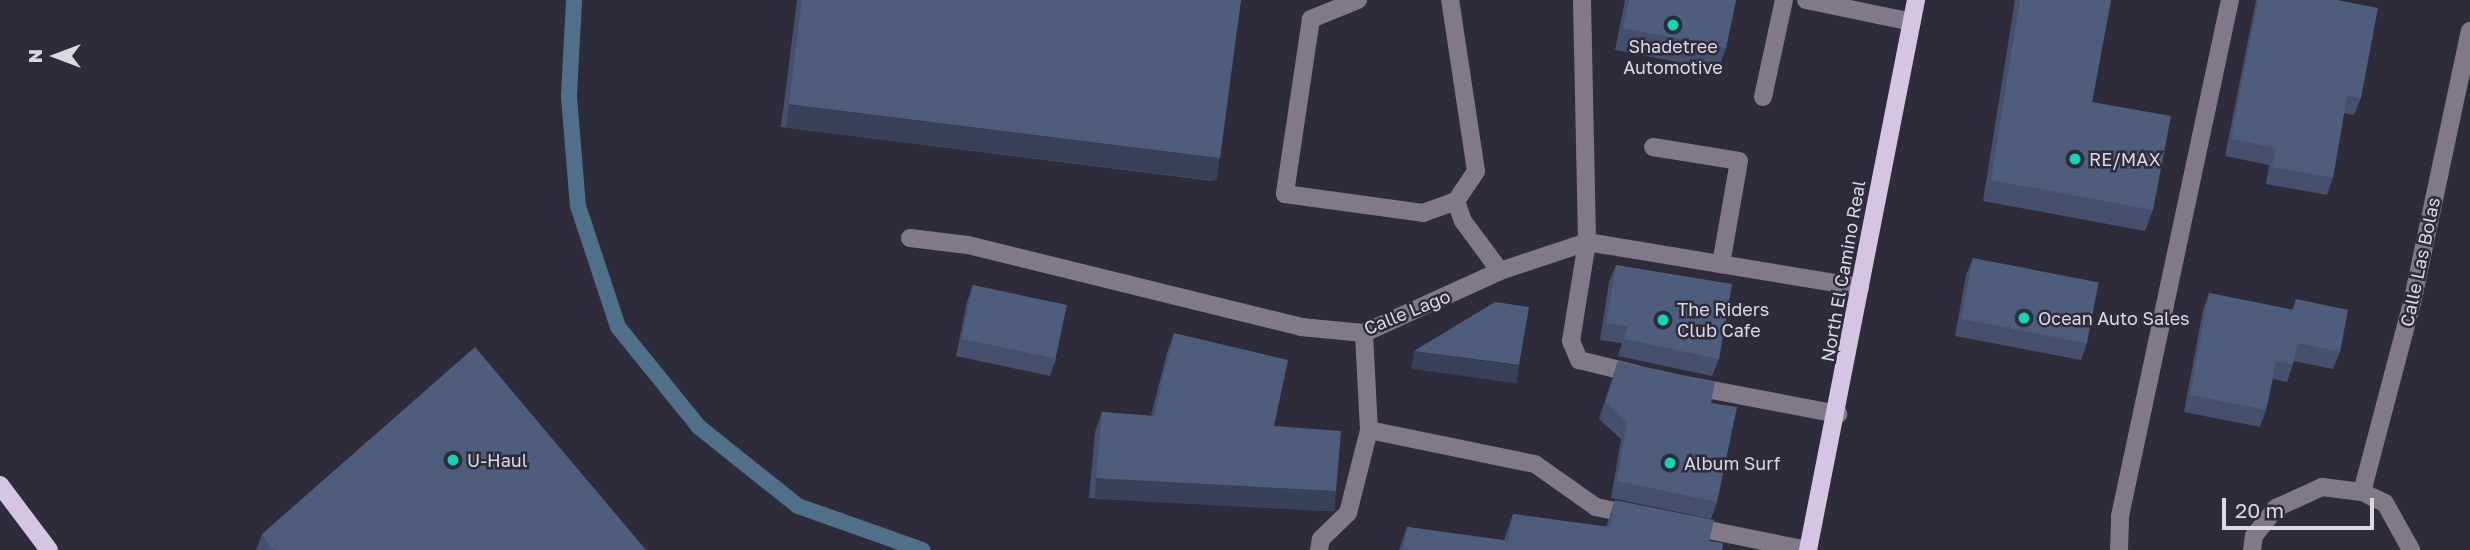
<!DOCTYPE html>
<html>
<head>
<meta charset="utf-8">
<style>
  body { margin:0 }
  #map { position:relative; width:2470px; height:550px; overflow:hidden; background:#2e2c3b; font-family:"Golos Text",sans-serif }
  div>[style] { position:absolute }
  [style*='--x'] { left:calc(var(--x)*1px); top:calc(var(--y)*1px); width:calc(var(--w)*1px); rotate:calc(var(--a)*1deg) }
  .stream>* { height:16px; margin:-8px; padding:0 8px; transform-origin:8px; border-radius:8px; background:#506f89 }
  .minor>* { height:18px; margin:-9px; padding:0 9px; transform-origin:9px; border-radius:9px; background:#827988 }
  .major>* { height:18px; margin:-9px; padding:0 9px; transform-origin:9px; border-radius:9px; background:#d6c4e3 }
  .wall>* { inset:0; background:#44506c }
  .shaded-wall>* { inset:0; background:#374158; transform-origin:0 0 }
  .building>* { inset:0; background:#4f5d7d; transform-origin:0 0 }
  .dots>* { width:19px; height:19px; translate:-50% -50%; box-sizing:border-box; border:4px solid #2e2c3b; border-radius:50% }
  span { translate:-50% -50%; white-space:nowrap; text-align:center; line-height:1.15; -webkit-text-stroke:5px #2e2c3b; paint-order:stroke }
  .poi-label { font-size:18px; color:#dad9e3 }
  .left { translate:0 -50%; text-align:left }
  .street-label { font-size:18px; color:#dad9e3 }
  .north { position:absolute; left:21px; top:21px; width:70px; height:70px; -webkit-text-stroke:5px #2e2c3b; paint-order:stroke; rotate:270deg; font-size:19px; font-weight:700; line-height:28px; text-align:center; color:#dad9e3 }
  .north::after { content:''; display:block; margin:auto; width:24px; height:32px; background:#dad9e3; clip-path:polygon(50% 0,100% 100%,50% 72%,0 100%) }
  .scale { position:absolute; left:2222px; top:498px; width:152px; height:32px; box-sizing:border-box; border:4px solid #dad9e3; border-top:0; padding-left:9px; font-size:21px; line-height:24px; white-space:nowrap; color:#dad9e3; -webkit-text-stroke:5px #2e2c3b; paint-order:stroke }
</style>
</head>
<body>
<div id="map">
  <div class="stream">
    <i style="--x:574;--y:0;--w:97;--a:93"></i>
    <i style="--x:569;--y:97;--w:109;--a:85.3"></i>
    <i style="--x:578;--y:206;--w:127;--a:71.7"></i>
    <i style="--x:618;--y:327;--w:129;--a:51"></i>
    <i style="--x:699;--y:427;--w:127;--a:38.6"></i>
    <i style="--x:798;--y:506;--w:132;--a:19.5"></i>
  </div>
  <div class="minor">
    <i style="--x:1358;--y:0;--w:51;--a:158"></i>
    <i style="--x:1311;--y:19;--w:177;--a:98.5"></i>
    <i style="--x:1285;--y:194;--w:139;--a:7.8"></i>
    <i style="--x:1423;--y:213;--w:35;--a:-20"></i>
    <i style="--x:1456;--y:201;--w:36;--a:-56"></i>
    <i style="--x:1476;--y:171;--w:173;--a:-98.6"></i>
    <i style="--x:1582;--y:0;--w:242;--a:88.8"></i>
    <i style="--x:1587;--y:242;--w:100;--a:99.2"></i>
    <i style="--x:1571;--y:341;--w:21;--a:67"></i>
    <i style="--x:1579;--y:360;--w:59;--a:13.8"></i>
    <i style="--x:1806;--y:0;--w:108;--a:11.7"></i>
    <i style="--x:1763;--y:97;--w:99;--a:-77.8"></i>
    <i style="--x:1653;--y:147;--w:87;--a:9.2"></i>
    <i style="--x:1739;--y:161;--w:105;--a:99.9"></i>
    <i style="--x:1456;--y:201;--w:21;--a:71"></i>
    <i style="--x:1463;--y:221;--w:62;--a:53.5"></i>
    <i style="--x:910;--y:238;--w:58;--a:6.9"></i>
    <i style="--x:968;--y:245;--w:343;--a:13.8"></i>
    <i style="--x:1301;--y:327;--w:63;--a:5.4"></i>
    <i style="--x:1364;--y:333;--w:149;--a:-24.5"></i>
    <i style="--x:1500;--y:271;--w:92;--a:-18.4"></i>
    <i style="--x:1587;--y:242;--w:277;--a:9.4"></i>
    <i style="--x:1691;--y:386;--w:150;--a:10.8"></i>
    <i style="--x:1369;--y:430;--w:169;--a:11.6"></i>
    <i style="--x:1535;--y:464;--w:75;--a:35.2"></i>
    <i style="--x:1596;--y:507;--w:39;--a:12"></i>
    <i style="--x:2362;--y:492;--w:196;--a:-75.2"></i>
    <i style="--x:2412;--y:303;--w:278;--a:-78"></i>
    <i style="--x:1689;--y:526;--w:120;--a:11.5"></i>
    <i style="--x:1319;--y:550;--w:11;--a:-80"></i>
    <i style="--x:1321;--y:539;--w:37;--a:-44"></i>
    <i style="--x:1348;--y:513;--w:86;--a:-75.8"></i>
    <i style="--x:1369;--y:430;--w:97;--a:-93"></i>
    <i style="--x:2119;--y:550;--w:34;--a:-88"></i>
    <i style="--x:2120;--y:516;--w:528;--a:-77.97"></i>
    <i style="--x:2252;--y:550;--w:14;--a:-82"></i>
    <i style="--x:2254;--y:536;--w:36;--a:-52"></i>
    <i style="--x:2276;--y:508;--w:51;--a:-24.5"></i>
    <i style="--x:2322;--y:487;--w:40;--a:7.1"></i>
    <i style="--x:2362;--y:492;--w:25;--a:26"></i>
    <i style="--x:2385;--y:503;--w:54;--a:61"></i>
  </div>
  <div class="major">
    <i style="--x:0;--y:485;--w:81;--a:53"></i>
    <i style="--x:1808;--y:550;--w:561;--a:-78.89"></i>
  </div>
  <div class="wall">
    <i style="clip-path:polygon(797px 0,1241px 0,1212px 181px,781px 127px)"></i>
    <i style="clip-path:polygon(1623px 0,1736px 0,1726px 48px,1718px 70px,1615px 50px,1625px 0)"></i>
    <i style="clip-path:polygon(2015px 0,2111px 0,2092px 102px,2153px 210px,2145px 231px,1983px 201px)"></i>
    <i style="clip-path:polygon(2256px 0,2337px 0,2361px 98px,2354px 115px,2344px 113px,2333px 178px,2327px 195px,2266px 184px,2269px 165px,2225px 156px)"></i>
    <i style="clip-path:polygon(1973px 258px,2087px 343px,2081px 360px,1955px 336px,1966px 275px)"></i>
    <i style="clip-path:polygon(1616px 265px,1719px 359px,1712px 376px,1618px 356px,1622px 343px,1600px 340px,1609px 282px)"></i>
    <i style="clip-path:polygon(973px 285px,1056px 359px,1050px 376px,956px 356px,967px 302px)"></i>
    <i style="clip-path:polygon(2209px 293px,2292px 310px,2296px 299px,2340px 352px,2333px 369px,2294px 361px,2287px 382px,2273px 379px,2266px 410px,2260px 427px,2184px 412px,2203px 310px)"></i>
    <i style="clip-path:polygon(1174px 333px,1274px 426px,1336px 491px,1329px 511px,1089px 498px,1095px 432px,1102px 412px,1151px 416px,1167px 353px)"></i>
    <i style="clip-path:polygon(1618px 361px,1711px 403px,1717px 502px,1711px 519px,1611px 498px,1621px 439px,1599px 419px)"></i>
    <i style="clip-path:polygon(1615px 500px,1709px 541px,1722px 550px,1399px 550px,1407px 527px,1504px 540px,1513px 514px,1606px 527px)"></i>
    <i style="clip-path:polygon(262px 534px,646px 550px,256px 550px)"></i>
  </div>
  <div class="shaded-wall">
    <i style="left:789px;top:104px;width:434px;height:24px;rotate:7deg"></i>
    <i style="left:1414px;top:351px;width:106px;height:18px;rotate:8deg"></i>
    <i style="left:1096px;top:478px;width:240px;height:21px;rotate:3deg"></i>
  </div>
  <div class="building">
    <i style="clip-path:polygon(802px 0,1241px 0,1220px 158px,789px 104px)"></i>
    <i style="clip-path:polygon(1629px 0,1736px 0,1726px 48px,1623px 28px)"></i>
    <i style="clip-path:polygon(2020px 0,2111px 0,2092px 102px,2171px 116px,2153px 210px,1991px 180px)"></i>
    <i style="clip-path:polygon(2258px 0,2337px 0,2378px 8px,2361px 98px,2347px 96px,2333px 178px,2272px 167px,2276px 148px,2231px 139px)"></i>
    <i style="left:1973px;top:258px;width:128px;height:62px;rotate:11deg"></i>
    <i style="clip-path:polygon(1616px 265px,1732px 284px,1719px 359px,1624px 339px,1628px 326px,1606px 323px)"></i>
    <i style="left:973px;top:285px;width:96px;height:55px;rotate:12deg"></i>
    <i style="clip-path:polygon(2209px 293px,2294px 310px,2296px 299px,2348px 310px,2340px 352px,2298px 343px,2293px 364px,2276px 361px,2266px 410px,2190px 395px)"></i>
    <i style="clip-path:polygon(1495px 302px,1529px 307px,1519px 365px,1414px 351px)"></i>
    <i style="clip-path:polygon(1174px 333px,1288px 360px,1274px 426px,1341px 431px,1336px 491px,1096px 478px,1102px 412px,1154px 416px)"></i>
    <i style="clip-path:polygon(475px 347px,646px 550px,274px 550px,262px 534px)"></i>
    <i style="clip-path:polygon(1618px 361px,1715px 382px,1711px 403px,1737px 407px,1717px 502px,1617px 481px,1627px 422px,1606px 402px)"></i>
    <i style="clip-path:polygon(1615px 500px,1714px 520px,1709px 541px,1723px 543px,1722px 550px,1403px 550px,1407px 527px,1508px 541px,1513px 514px,1610px 527px)"></i>
  </div>
  <div class="dots">
    <i style="left:1673px;top:25px;background:#0dd5b5"></i>
    <i style="left:2075px;top:159px;background:#0dd5b5"></i>
    <i style="left:2024px;top:318px;background:#0dd5b5"></i>
    <i style="left:1663px;top:320px;background:#0dd5b5"></i>
    <i style="left:453px;top:460px;background:#0dd5b5"></i>
    <i style="left:1670px;top:463px;background:#0dd5b5"></i>
  </div>
  <div class="poi-label">
    <span style="left:1673px;top:57px">Shadetree<br>Automotive</span>
    <span class="left" style="left:2089px;top:159px">RE/MAX</span>
    <span class="left" style="left:1677px;top:320px">The Riders<br>Club Cafe</span>
    <span class="left" style="left:2038px;top:318px">Ocean Auto Sales</span>
    <span class="left" style="left:467px;top:460px">U-Haul</span>
    <span class="left" style="left:1684px;top:463px">Album Surf</span>
  </div>
  <div class="street-label">
    <span style="left:2420px;top:262px;rotate:-78deg">Calle Las Bolas</span>
    <span style="left:1843px;top:271px;rotate:-80deg">North El Camino Real</span>
    <span style="left:1407px;top:312px;rotate:-22deg">Calle Lago</span>
  </div>
  <div class="north">N</div>
  <div class="scale">20 m</div>
</div>
</body>
</html>
